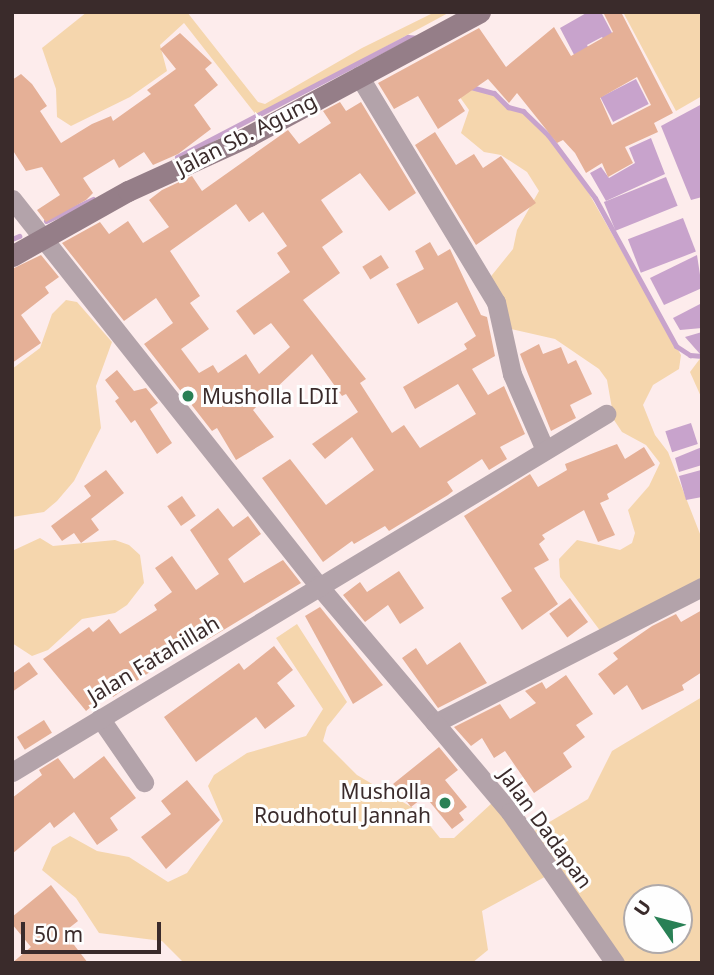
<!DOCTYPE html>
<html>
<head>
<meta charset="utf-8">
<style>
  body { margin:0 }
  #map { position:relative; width:714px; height:975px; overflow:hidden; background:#fdecec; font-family:"Noto Sans",sans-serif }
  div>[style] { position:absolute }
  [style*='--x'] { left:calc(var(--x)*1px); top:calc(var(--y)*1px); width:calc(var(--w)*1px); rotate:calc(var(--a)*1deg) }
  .green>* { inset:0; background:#f5d6ad }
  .water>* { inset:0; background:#c8a3cc; transform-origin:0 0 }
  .stream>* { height:5px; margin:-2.5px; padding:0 2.5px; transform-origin:2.5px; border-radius:2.5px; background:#c8a3cc }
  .building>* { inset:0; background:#e5b097; transform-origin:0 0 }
  .street>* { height:19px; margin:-9.5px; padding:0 9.5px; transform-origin:9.5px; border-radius:9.5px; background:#b3a3aa }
  .secondary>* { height:21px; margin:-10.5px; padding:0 10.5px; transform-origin:10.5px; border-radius:10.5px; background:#957e88 }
  .dots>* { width:19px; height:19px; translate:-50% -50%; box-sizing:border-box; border:4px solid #fefefe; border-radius:50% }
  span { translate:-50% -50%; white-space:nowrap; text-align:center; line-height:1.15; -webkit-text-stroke:6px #fefefe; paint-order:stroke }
  .street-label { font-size:21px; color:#3a2b2b }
  .poi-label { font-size:21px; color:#3a2b2b }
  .left { translate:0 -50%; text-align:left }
  .right { translate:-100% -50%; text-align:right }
  .frame { position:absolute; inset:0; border:14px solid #3a2b2b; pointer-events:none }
  .north { position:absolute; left:623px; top:884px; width:70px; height:70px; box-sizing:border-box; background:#fefefe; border:2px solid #b0aaaa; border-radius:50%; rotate:305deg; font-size:19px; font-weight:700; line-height:28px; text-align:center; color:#3a2b2b }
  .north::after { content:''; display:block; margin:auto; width:24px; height:32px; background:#298055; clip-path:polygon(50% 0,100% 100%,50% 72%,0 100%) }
  .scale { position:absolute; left:21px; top:922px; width:140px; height:32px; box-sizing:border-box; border:4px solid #3a2b2b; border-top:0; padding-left:9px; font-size:21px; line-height:24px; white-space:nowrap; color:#3a2b2b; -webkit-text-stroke:5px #fefefe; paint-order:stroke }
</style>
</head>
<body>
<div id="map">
  <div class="green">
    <i style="clip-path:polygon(87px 12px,187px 12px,258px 102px,265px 104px,362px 48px,435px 12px,450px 12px,257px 116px,184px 23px,160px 45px,167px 71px,130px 97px,71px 126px,57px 117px,56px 89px,42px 48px)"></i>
    <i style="clip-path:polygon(623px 12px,702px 12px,702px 96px,676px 111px)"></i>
    <i style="clip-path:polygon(471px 88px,494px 93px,508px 107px,523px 111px,571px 162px,681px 355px,679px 369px,653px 385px,643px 405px,655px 435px,668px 452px,702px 539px,702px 600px,696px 589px,604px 636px,560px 577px,559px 559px,577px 540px,620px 550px,632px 543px,635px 533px,628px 510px,649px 486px,660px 463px,646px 445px,622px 432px,614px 420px,607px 380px,599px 369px,555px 339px,511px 329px,488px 280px,513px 249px,517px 230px,539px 191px,527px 172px,501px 155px,484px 152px,461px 133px,469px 110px,457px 93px)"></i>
    <i style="clip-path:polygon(66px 300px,77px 302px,112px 342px,96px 386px,101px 428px,74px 481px,57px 501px,44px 512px,12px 517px,12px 369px,40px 348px,52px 314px)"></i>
    <i style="clip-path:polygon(702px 356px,702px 399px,690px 372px)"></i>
    <i style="clip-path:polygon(40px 538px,53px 546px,115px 540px,129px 545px,140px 555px,144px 583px,127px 605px,115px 613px,82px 619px,48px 650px,32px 656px,12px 643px,12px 551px)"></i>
    <i style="clip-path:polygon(evenodd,297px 624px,347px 702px,327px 727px,323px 741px,357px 775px,418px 811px,440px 838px,454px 838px,492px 803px,526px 836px,588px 799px,612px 751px,702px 697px,702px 963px,615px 963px,552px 873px,482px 911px,488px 950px,472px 963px,184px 963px,162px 941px,99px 933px,76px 898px,42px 870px,52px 847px,70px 836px,97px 851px,129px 857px,168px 882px,187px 873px,223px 821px,208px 786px,214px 775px,247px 753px,306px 736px,323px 709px,276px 638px,297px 624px,637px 898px,679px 898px,679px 940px,637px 940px,637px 898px)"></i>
  </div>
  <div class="water">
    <i style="clip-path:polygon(588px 12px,601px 12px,631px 69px,613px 56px,602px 37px,587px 45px,596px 62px,593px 91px,560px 28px)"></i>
    <i style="left:636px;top:79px;width:28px;height:40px;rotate:63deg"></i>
    <i style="clip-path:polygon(702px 104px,702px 197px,691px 200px,661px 126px)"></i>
    <i style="clip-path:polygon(651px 138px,665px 174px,606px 201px,590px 173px,601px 167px,609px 178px,635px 163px,629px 148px)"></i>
    <i style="left:666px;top:177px;width:31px;height:67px;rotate:68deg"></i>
    <i style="left:683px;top:218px;width:36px;height:59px;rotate:69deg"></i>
    <i style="clip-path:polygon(697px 255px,702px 288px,664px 305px,650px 278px)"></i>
    <i style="clip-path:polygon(702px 303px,702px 328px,680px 330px,673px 318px)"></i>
    <i style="clip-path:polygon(702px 332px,702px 354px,700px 354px,685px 337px)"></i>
    <i style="left:691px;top:423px;width:22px;height:27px;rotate:72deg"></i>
    <i style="clip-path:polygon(702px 447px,702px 465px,679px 472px,675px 458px)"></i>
    <i style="clip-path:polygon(701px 470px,702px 497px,686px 500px,679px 476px)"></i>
  </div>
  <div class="stream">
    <i style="--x:467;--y:86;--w:28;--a:15"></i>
    <i style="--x:494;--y:93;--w:20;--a:45"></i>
    <i style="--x:508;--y:107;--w:16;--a:15"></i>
    <i style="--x:523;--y:111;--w:35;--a:44"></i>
    <i style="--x:548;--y:135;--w:79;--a:53.3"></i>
    <i style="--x:595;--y:198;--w:169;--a:61.3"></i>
    <i style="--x:676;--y:346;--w:17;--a:33"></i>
    <i style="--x:690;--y:355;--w:12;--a:5"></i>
    <i style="--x:177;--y:157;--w:260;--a:-27.5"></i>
    <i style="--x:408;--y:37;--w:10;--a:6"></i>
    <i style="--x:46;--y:221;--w:52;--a:-25.1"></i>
    <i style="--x:12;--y:239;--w:8;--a:-23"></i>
  </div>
  <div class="building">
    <i style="clip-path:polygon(evenodd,603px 12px,621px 12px,673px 113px,654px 123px,658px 132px,625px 147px,633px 163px,608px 177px,602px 163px,586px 173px,575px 153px,563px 140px,557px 143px,517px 93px,509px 103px,488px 79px,458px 100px,465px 111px,438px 129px,418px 96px,394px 109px,378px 83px,479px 28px,506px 67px,554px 27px,571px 56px,613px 32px,603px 12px,637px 77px,651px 105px,612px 125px,600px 98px,637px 77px)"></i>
    <i style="clip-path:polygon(180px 33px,212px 63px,205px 69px,218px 85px,194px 105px,211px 129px,178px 154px,153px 165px,144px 152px,119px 168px,114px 159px,83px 178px,93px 193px,86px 200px,46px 222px,37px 210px,60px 195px,42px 167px,26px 171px,12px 149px,12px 80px,21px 74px,32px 84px,47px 106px,40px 111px,61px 143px,92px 124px,111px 116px,113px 121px,151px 94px,147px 90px,176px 69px,160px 49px)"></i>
    <i style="clip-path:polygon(evenodd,340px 102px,346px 111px,361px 102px,416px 193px,389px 211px,360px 173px,321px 200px,343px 232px,322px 247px,340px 273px,303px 300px,366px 379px,360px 383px,392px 433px,404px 425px,420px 448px,476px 414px,458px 384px,415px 409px,403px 387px,467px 349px,464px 344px,476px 336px,457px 302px,418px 324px,396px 284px,424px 269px,415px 251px,430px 242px,438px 256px,450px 249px,481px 315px,487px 317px,495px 356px,472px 369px,488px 395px,504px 386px,525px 434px,500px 447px,507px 459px,489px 470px,482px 459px,447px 482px,453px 491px,448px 495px,389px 531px,385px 526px,354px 544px,352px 541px,323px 562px,262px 478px,290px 459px,326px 505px,374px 470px,352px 437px,325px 459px,312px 444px,358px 412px,346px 394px,342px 396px,312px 354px,253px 410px,274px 437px,236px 460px,217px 428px,212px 431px,144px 344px,173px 323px,156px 298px,124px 321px,62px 243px,100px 222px,109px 234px,128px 221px,143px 243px,169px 227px,149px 200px,162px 190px,192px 176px,202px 191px,288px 130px,299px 144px,331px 123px,323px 111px,340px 102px,236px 204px,249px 222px,263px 212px,287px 246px,277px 253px,290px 272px,236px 311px,254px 335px,271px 323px,290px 347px,259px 374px,246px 354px,218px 373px,213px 365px,199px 373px,181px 349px,209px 329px,190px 303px,200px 296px,170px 251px,236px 204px)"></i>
    <i style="clip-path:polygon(435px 132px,456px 165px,474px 154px,483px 168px,501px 156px,536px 203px,476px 245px,415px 145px)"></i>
    <i style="clip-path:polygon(41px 255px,59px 277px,45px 287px,49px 293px,21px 315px,41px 343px,12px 363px,12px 269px)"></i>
    <i style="left:381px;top:255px;width:15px;height:22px;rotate:58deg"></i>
    <i style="clip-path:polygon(539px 344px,543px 354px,561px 347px,568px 364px,576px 360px,592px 394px,570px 405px,576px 418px,551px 431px,520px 354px)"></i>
    <i style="clip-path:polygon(117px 370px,134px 391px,146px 388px,158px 403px,150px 409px,172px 443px,157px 454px,135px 420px,131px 423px,115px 401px,119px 398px,105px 380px)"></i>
    <i style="clip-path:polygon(617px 444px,625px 459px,644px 447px,655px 465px,607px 494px,609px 499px,600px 503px,615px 535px,598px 542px,584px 510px,542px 535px,545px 539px,539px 544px,549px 560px,534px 568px,558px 604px,522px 630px,501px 598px,512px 591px,464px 516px,530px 474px,538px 487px,567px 470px,565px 464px)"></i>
    <i style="clip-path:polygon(106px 470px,124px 493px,91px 519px,99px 530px,81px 543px,74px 533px,62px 541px,51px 526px,91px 496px,84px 486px)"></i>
    <i style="left:182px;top:496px;width:24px;height:18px;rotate:55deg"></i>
    <i style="clip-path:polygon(218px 508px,233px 527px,248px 516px,261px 534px,228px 559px,244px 583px,283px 560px,301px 583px,207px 640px,199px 628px,171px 648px,175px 655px,113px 697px,110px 691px,86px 711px,43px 659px,89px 627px,93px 632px,109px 619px,120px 634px,157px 610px,154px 605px,172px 592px,155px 568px,172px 556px,196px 590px,219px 574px,190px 530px)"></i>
    <i style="clip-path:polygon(399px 571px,424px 608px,400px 624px,388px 605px,365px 622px,343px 595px,360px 582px,367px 592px)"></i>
    <i style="left:570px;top:598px;width:30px;height:26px;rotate:53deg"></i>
    <i style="clip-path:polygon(320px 607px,383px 685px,353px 704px,305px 616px)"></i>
    <i style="clip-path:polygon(702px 610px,702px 672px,682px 685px,684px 690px,642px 710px,627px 685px,614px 695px,598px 674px,618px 659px,613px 653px,652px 626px,676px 614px,681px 622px)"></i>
    <i style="clip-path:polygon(460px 642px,487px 683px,438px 708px,402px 658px,416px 648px,427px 665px)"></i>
    <i style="clip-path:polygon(274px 646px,293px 670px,277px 683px,295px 706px,265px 729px,256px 717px,196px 762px,164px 717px,239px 663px,244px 670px)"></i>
    <i style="clip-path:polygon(29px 662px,38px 674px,12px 692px,12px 674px)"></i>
    <i style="clip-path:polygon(566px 675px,593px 714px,576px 725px,585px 737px,563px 753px,572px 767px,534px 793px,505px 751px,494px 758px,482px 738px,471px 746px,454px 727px,500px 704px,510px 719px,536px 703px,525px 691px,542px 682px,546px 689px)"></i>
    <i style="left:44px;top:720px;width:15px;height:32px;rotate:58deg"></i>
    <i style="clip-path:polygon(439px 747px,458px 770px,445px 780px,467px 807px,459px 813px,464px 820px,452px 829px,425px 796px,411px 807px,393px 784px)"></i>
    <i style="clip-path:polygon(104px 756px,136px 798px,110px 818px,118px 830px,97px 845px,74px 812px,54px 828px,50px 822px,12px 854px,12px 798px,42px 775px,39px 770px,58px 758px,74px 779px)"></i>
    <i style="clip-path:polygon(187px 780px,220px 820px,166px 869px,141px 837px,171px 814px,161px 801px)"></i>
    <i style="clip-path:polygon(51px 885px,78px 921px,64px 932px,88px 963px,12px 963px,31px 947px,12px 924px,12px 917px)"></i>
  </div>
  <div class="street">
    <i style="--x:359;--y:76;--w:264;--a:58.8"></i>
    <i style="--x:496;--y:302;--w:74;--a:77.5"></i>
    <i style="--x:512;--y:374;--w:83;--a:66.5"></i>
    <i style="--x:12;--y:199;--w:493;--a:51.6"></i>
    <i style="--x:318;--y:585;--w:181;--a:49.7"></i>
    <i style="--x:435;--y:723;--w:300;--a:-27"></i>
    <i style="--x:100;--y:718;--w:78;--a:55.5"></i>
    <i style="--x:435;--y:723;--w:116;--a:49.9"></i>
    <i style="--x:510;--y:812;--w:184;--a:55.2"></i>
    <i style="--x:12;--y:772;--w:694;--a:-31.08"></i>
  </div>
  <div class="secondary">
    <i style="--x:12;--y:256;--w:133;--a:-29.3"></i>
    <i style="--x:128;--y:191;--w:133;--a:-24.4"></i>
    <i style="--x:249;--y:136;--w:262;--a:-28.2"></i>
  </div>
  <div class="dots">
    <i style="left:188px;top:396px;background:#298055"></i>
    <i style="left:445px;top:803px;background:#298055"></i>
  </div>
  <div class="street-label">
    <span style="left:246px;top:134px;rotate:-27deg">Jalan Sb. Agung</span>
    <span style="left:153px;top:659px;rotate:-31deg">Jalan Fatahillah</span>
    <span style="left:546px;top:828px;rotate:54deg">Jalan Dadapan</span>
  </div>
  <div class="poi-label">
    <span class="left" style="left:202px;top:396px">Musholla LDII</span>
    <span class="right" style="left:431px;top:803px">Musholla<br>Roudhotul Jannah</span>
  </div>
  <div class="frame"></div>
  <div class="north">U</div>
  <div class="scale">50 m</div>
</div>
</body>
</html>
